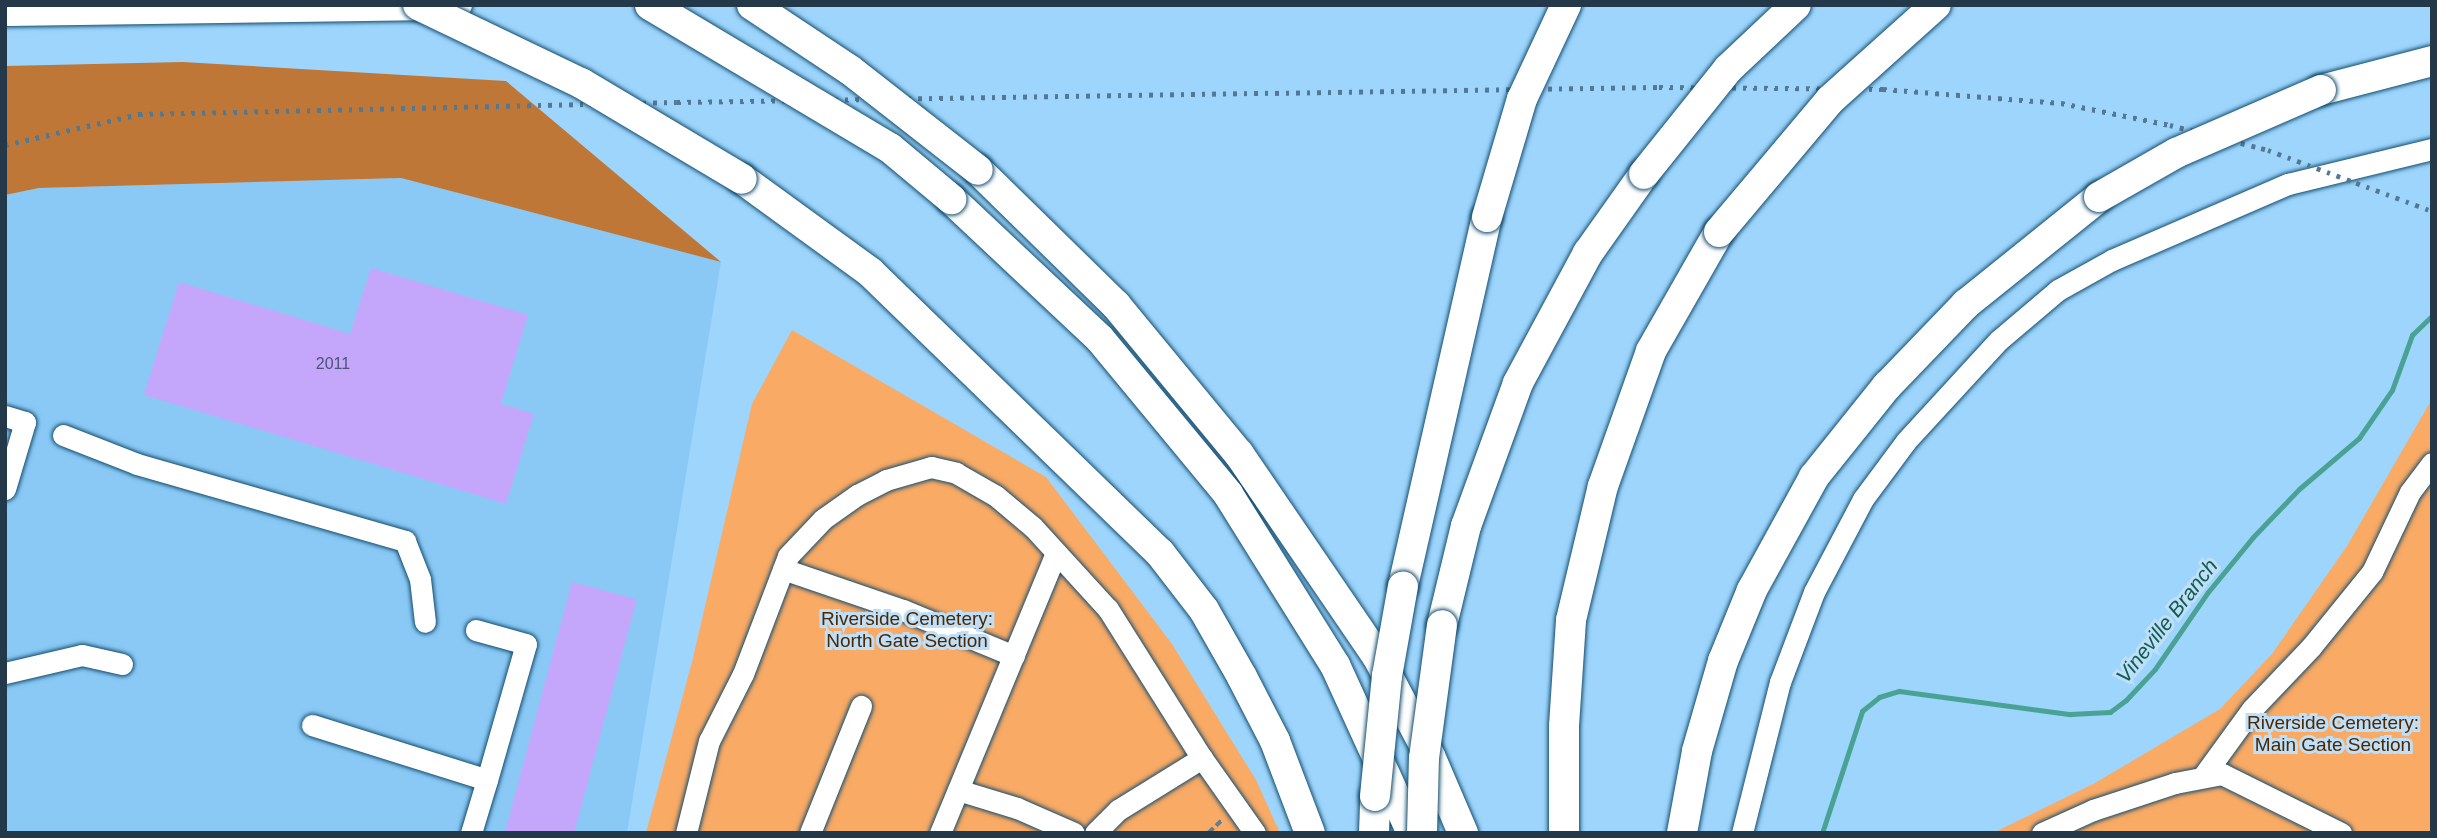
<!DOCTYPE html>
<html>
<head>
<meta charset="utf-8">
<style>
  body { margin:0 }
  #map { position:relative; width:2437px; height:838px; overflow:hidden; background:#9dd5fd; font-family:Arial,sans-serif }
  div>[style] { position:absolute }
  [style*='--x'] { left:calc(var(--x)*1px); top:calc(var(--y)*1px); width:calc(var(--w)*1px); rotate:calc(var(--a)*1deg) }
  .built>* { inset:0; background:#8ac9f6 }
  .green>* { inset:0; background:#f9aa65 }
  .forest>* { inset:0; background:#be7736 }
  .stream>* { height:5px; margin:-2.5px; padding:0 2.5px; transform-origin:2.5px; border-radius:2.5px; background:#49a293 }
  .building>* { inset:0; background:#c4a7fa; transform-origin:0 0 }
  .path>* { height:3.5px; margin-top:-1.75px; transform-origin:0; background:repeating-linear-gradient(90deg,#5b809b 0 7px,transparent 0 10.5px) }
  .roads { filter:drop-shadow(0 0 2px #144d6e) drop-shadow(0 0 2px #144d6e) }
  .minor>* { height:21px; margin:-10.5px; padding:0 10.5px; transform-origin:10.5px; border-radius:10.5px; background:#fff }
  .highway>* { height:30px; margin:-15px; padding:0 15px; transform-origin:15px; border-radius:15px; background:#fff }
  .rail>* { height:5px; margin-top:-2.5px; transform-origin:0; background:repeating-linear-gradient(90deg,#547892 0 3.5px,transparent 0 10.5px) }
  .bridges { filter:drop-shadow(0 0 2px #144d6e) drop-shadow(0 0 2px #144d6e) }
  .highway-bridge>* { height:30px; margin:-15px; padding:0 15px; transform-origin:15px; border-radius:15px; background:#fff }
  span { translate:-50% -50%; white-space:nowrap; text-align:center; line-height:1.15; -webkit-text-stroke:6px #bedff7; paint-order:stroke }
  .number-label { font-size:16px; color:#4b5475 }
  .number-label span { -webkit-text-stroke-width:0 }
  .park-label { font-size:19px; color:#4b2702 }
  .water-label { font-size:21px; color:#125c51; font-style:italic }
  .frame { position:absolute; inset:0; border:7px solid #233949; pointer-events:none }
</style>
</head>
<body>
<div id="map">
  <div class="built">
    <i style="clip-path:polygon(401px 178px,721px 262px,627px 833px,5px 833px,5px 195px,39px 188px)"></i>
  </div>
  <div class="green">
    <i style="clip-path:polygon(792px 330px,1046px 477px,1172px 644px,1256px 780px,1280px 833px,646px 833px,693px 658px,752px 404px)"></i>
    <i style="clip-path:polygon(2432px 399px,2432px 833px,1993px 833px,2095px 783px,2220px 709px,2272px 654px,2347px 546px)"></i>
  </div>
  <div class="forest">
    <i style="clip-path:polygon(183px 62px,506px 81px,721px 262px,401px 178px,39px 188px,5px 195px,5px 66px)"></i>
  </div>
  <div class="stream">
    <i style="--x:1822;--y:833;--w:128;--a:-71.8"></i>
    <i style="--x:1862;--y:711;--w:22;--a:-39"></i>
    <i style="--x:1879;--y:697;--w:21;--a:-17"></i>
    <i style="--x:1899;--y:691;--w:173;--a:7.7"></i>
    <i style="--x:2070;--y:714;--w:40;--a:-2.9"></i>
    <i style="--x:2110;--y:712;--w:20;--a:-37"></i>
    <i style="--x:2126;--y:700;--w:42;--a:-46.9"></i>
    <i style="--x:2155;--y:669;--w:93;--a:-55.5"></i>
    <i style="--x:2208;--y:592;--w:71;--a:-50.7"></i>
    <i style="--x:2253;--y:537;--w:66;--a:-46.2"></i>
    <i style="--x:2299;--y:489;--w:79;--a:-40.4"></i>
    <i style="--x:2359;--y:438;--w:58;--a:-55.5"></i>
    <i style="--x:2392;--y:390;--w:59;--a:-70"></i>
    <i style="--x:2412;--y:335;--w:28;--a:-44"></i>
  </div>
  <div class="building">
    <i style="clip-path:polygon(371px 268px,528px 315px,501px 404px,534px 414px,506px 504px,144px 395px,179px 282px,350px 334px)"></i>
    <i style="left:572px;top:582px;width:67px;height:260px;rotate:15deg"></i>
  </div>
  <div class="path">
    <i style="--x:1208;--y:833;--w:19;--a:-43"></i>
  </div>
  <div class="roads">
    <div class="minor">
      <i style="--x:5;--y:416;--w:21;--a:17"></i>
      <i style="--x:25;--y:422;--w:70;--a:106.6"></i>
      <i style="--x:63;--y:435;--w:79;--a:21.4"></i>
      <i style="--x:137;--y:464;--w:279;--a:16"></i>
      <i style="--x:405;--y:541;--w:41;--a:68.5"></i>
      <i style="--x:420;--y:579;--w:43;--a:83.4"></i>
      <i style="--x:783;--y:569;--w:127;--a:18.9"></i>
      <i style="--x:903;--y:610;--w:120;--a:22.5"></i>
      <i style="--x:5;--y:673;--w:79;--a:-13.2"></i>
      <i style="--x:82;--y:655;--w:41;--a:12.7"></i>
      <i style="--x:312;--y:725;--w:183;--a:17.4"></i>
      <i style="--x:487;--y:780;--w:141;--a:-74"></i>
      <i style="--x:526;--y:644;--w:52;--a:-164.4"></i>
      <i style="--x:2204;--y:775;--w:82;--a:-54"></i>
      <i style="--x:2252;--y:709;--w:86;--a:-46.4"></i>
      <i style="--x:2311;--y:647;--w:97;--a:-50.9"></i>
      <i style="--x:2372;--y:572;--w:89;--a:-64.6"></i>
      <i style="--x:2410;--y:492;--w:36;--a:-53"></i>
      <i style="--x:958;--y:790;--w:62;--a:17"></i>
      <i style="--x:1017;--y:808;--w:62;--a:23.7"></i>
      <i style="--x:471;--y:833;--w:55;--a:-73.2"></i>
      <i style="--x:686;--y:833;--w:95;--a:-76"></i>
      <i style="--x:709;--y:741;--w:75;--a:-63.1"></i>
      <i style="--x:743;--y:674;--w:126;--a:-69.1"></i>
      <i style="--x:788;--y:556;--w:51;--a:-46.6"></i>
      <i style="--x:823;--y:519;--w:42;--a:-35.2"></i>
      <i style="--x:857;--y:495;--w:33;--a:-27"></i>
      <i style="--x:886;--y:480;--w:47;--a:-16.1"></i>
      <i style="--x:931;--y:467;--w:26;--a:13"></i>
      <i style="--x:956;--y:473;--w:46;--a:29.9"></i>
      <i style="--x:996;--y:496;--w:48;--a:40"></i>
      <i style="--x:1033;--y:527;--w:111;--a:47.6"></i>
      <i style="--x:1108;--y:609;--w:176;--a:57.8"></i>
      <i style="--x:1202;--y:758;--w:92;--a:54.8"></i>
      <i style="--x:810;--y:833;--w:137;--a:-68.1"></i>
      <i style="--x:940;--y:833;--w:303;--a:-67.5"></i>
      <i style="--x:1095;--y:833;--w:33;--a:-45"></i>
      <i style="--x:1118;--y:810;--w:99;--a:-31.8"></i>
      <i style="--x:1742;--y:833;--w:156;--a:-75.9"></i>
      <i style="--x:1780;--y:682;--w:96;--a:-69.3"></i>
      <i style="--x:1814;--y:592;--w:105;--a:-62.2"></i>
      <i style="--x:1863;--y:499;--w:72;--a:-53.4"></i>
      <i style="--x:1906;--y:441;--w:137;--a:-47.4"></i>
      <i style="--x:1999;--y:340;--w:77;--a:-40.3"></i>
      <i style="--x:2058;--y:290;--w:62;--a:-29.1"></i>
      <i style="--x:2112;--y:260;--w:192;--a:-23.4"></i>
      <i style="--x:2288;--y:184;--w:148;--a:-13.7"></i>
      <i style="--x:2042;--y:833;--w:56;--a:-24.3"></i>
      <i style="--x:2093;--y:810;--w:86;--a:-18.2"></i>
      <i style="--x:2175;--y:783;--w:48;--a:-10.8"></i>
      <i style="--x:2222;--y:774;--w:133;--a:26.4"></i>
    </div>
    <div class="highway">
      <i style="--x:5;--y:11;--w:452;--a:-0.8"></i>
      <i style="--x:2321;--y:90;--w:115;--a:-14.6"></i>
      <i style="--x:978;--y:170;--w:193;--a:44.4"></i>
      <i style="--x:1116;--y:305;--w:193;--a:50.5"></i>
      <i style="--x:1239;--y:454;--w:245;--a:55.7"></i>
      <i style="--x:1377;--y:656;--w:113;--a:62.1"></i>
      <i style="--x:1430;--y:756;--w:84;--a:66.8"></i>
      <i style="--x:742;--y:179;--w:158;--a:36"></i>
      <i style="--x:870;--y:272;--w:404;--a:44.1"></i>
      <i style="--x:1160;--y:553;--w:72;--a:52.3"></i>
      <i style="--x:1204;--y:610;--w:77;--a:60.4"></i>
      <i style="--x:1242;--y:677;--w:72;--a:62.7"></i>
      <i style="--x:1275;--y:741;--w:98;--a:69.2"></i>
      <i style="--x:951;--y:199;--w:204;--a:43.2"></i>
      <i style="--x:1100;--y:339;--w:201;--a:50.4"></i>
      <i style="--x:1228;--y:494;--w:202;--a:58"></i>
      <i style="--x:1335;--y:665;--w:185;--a:65.4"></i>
      <i style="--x:1403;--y:586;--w:378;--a:-77.2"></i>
      <i style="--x:1442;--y:625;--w:102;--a:-76.4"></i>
      <i style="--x:1466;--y:526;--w:152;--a:-70"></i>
      <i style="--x:1518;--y:383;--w:148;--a:-61.7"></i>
      <i style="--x:1588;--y:253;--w:97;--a:-54.7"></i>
      <i style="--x:1374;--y:833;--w:37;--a:-88"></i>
      <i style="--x:1564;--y:833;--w:107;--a:-90"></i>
      <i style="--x:1564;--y:726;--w:106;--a:-86.2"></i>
      <i style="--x:1571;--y:620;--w:138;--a:-76.6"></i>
      <i style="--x:1603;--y:486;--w:143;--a:-70.4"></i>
      <i style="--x:1651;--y:351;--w:137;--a:-60.3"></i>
      <i style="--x:1682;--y:833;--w:83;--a:-79.6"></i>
      <i style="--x:1697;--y:751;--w:94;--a:-73.9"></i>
      <i style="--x:1723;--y:661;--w:77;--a:-67.8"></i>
      <i style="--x:1752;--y:590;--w:129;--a:-61.2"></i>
      <i style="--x:1814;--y:477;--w:117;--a:-51.3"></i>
      <i style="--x:1887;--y:386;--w:114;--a:-46.1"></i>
      <i style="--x:1966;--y:304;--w:171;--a:-38.8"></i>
    </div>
  </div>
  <div class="rail">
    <i style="--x:5;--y:145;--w:138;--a:-13"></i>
    <i style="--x:139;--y:114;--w:538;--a:-1.28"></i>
    <i style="--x:677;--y:102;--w:982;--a:-0.88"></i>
    <i style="--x:1659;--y:87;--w:224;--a:0.5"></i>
    <i style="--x:1883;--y:89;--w:179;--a:4.5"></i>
    <i style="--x:2061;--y:103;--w:111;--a:11.4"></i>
    <i style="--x:2170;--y:125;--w:101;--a:14.3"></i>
    <i style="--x:2268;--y:150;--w:175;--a:20.4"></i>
  </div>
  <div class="bridges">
    <div class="highway-bridge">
      <i style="--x:418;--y:5;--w:181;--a:25.6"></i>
      <i style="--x:581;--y:83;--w:187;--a:30.8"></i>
      <i style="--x:650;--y:5;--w:279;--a:30.8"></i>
      <i style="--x:890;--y:148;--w:80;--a:39.9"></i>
      <i style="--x:752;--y:5;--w:118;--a:33.6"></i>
      <i style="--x:850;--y:70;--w:162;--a:38"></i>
      <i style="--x:1644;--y:174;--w:134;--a:-51.3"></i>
      <i style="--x:1728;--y:69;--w:93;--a:-43.3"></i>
      <i style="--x:2099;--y:197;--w:89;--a:-29.7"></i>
      <i style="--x:2176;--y:153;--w:158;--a:-23.5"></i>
      <i style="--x:1487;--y:217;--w:123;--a:-73.5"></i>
      <i style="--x:1522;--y:99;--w:104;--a:-64.9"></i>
      <i style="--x:1719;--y:232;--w:172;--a:-49.9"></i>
      <i style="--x:1830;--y:100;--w:142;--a:-41.9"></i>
      <i style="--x:1375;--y:796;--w:121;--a:-84.3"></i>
      <i style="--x:1387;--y:676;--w:91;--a:-79.9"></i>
      <i style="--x:1422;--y:833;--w:75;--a:-88.5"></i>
      <i style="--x:1424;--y:758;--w:134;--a:-82.3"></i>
    </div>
  </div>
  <div class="number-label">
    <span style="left:333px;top:364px">2011</span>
  </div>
  <div class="park-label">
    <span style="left:907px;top:630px">Riverside Cemetery:<br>North Gate Section</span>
    <span style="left:2333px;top:734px">Riverside Cemetery:<br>Main Gate Section</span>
  </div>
  <div class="water-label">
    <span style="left:2167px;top:621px;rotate:-52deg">Vineville Branch</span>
  </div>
  <div class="frame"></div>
</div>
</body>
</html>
